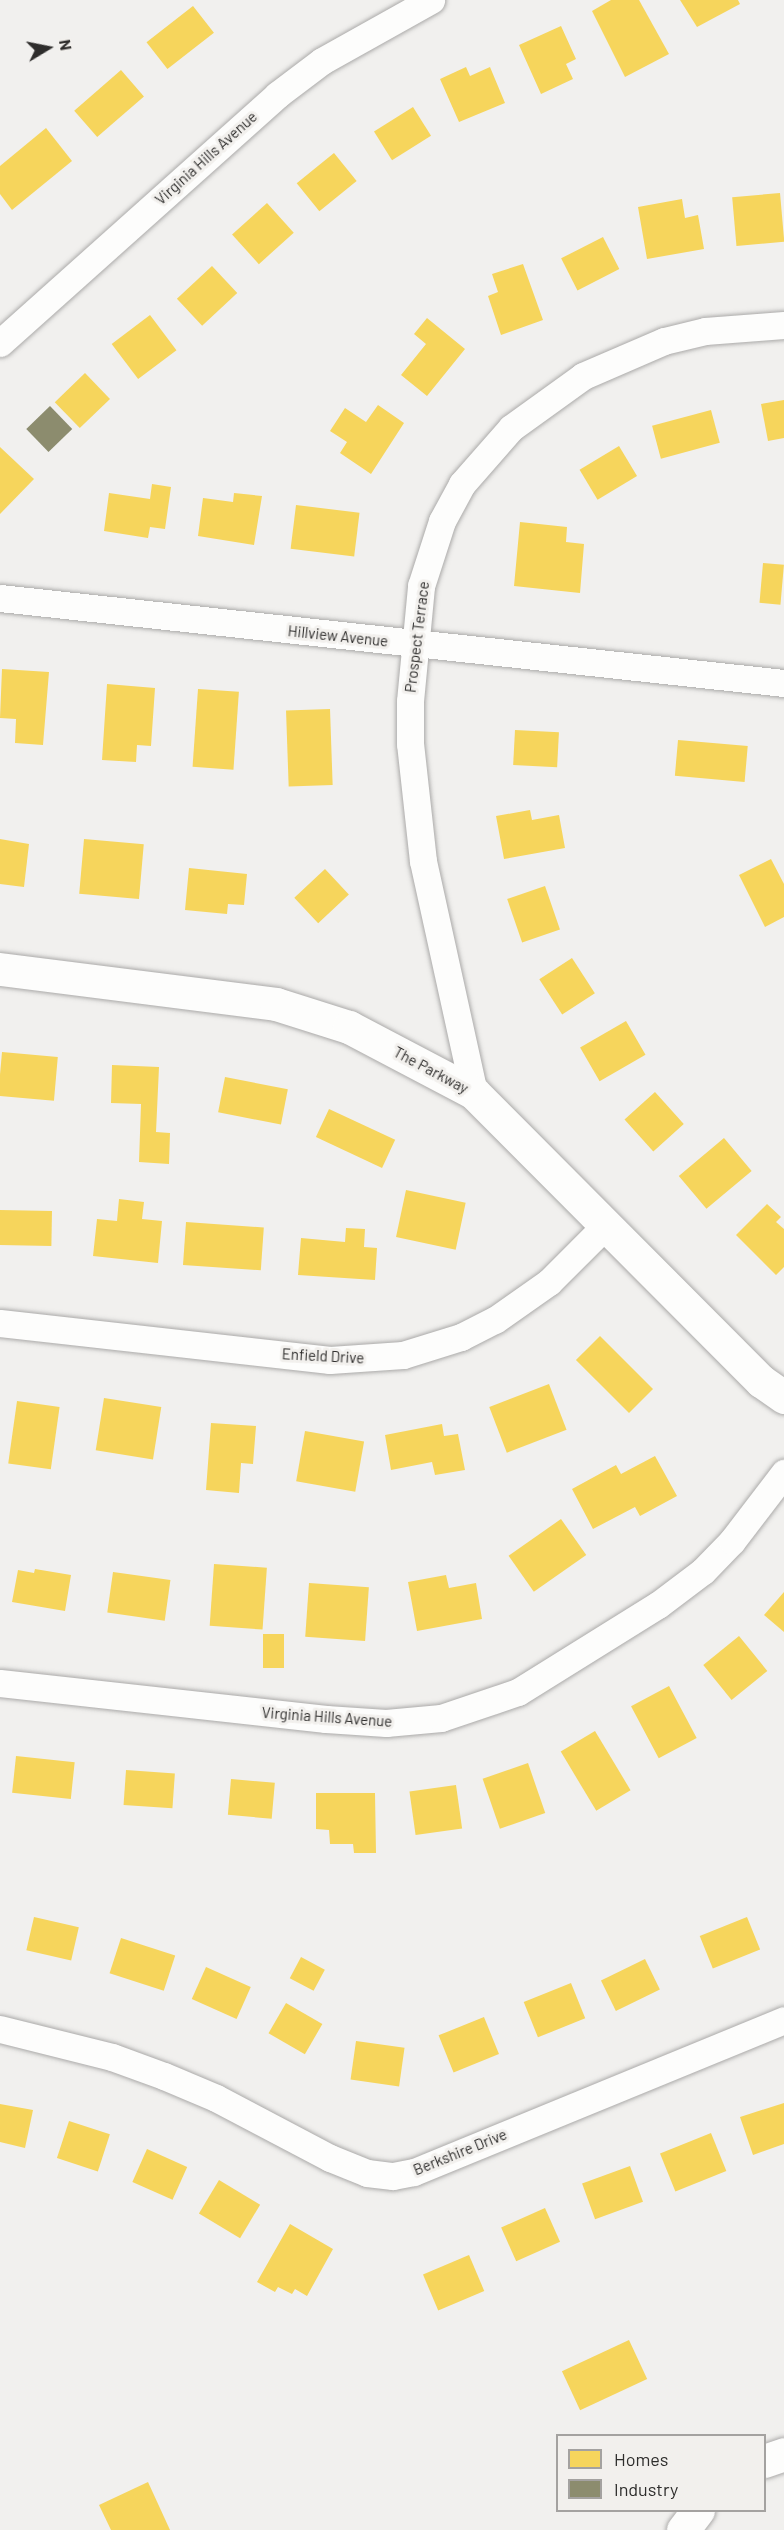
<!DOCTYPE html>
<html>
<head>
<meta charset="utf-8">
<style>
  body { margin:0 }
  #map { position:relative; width:784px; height:2530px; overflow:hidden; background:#f1f0ee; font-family:Barlow,sans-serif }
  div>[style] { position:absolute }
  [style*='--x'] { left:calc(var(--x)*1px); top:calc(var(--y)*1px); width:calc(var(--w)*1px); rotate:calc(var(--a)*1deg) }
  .homes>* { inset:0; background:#f6d55c; transform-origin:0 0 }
  .industry>* { inset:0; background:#8c8c6e; transform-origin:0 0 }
  .roads { filter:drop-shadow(0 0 2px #abaaa9) drop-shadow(0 0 2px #abaaa9) }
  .minor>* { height:27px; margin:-13.5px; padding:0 13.5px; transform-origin:13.5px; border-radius:13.5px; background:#fdfdfc }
  .tertiary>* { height:33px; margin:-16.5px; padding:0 16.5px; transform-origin:16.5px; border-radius:16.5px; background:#fdfdfc }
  span { translate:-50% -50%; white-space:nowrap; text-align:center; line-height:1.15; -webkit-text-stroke:6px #f2f0ed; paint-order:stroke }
  .street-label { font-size:15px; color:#2e2d2c }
  .legend { position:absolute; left:556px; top:2434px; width:210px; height:78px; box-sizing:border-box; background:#f2f0ed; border:2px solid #a4a2a0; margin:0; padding:8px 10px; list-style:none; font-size:18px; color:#2e2d2c }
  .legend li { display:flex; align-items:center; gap:12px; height:30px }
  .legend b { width:30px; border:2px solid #a4a2a0 }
  .north { position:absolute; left:18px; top:18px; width:60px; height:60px; -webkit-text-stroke:4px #f2f0ed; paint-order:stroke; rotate:80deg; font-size:16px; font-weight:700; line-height:24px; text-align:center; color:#2e2d2c }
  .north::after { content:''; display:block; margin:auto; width:21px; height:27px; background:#2e2d2c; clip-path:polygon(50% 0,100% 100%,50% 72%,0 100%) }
</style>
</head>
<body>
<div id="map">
  <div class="homes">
    <i style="clip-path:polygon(611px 0,639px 0,669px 54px,625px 77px,592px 11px)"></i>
    <i style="clip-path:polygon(680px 0,738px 0,740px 4px,697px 27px)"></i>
    <i style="left:193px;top:6px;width:34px;height:59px;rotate:52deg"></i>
    <i style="clip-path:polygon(561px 26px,576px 59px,566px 64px,573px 79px,541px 94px,519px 45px)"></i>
    <i style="clip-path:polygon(466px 67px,470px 76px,490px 67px,505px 103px,459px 122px,440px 79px)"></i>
    <i style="left:121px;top:70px;width:35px;height:62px;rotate:49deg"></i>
    <i style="left:413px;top:107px;width:34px;height:46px;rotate:58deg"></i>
    <i style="clip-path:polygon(46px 128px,72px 161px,12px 210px,0 194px,0 166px)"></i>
    <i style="left:334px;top:153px;width:36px;height:48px;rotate:51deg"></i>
    <i style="left:780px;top:193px;width:49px;height:48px;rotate:85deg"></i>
    <i style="clip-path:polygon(682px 199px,685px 218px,698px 215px,704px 249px,647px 259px,638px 207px)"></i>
    <i style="left:267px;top:203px;width:40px;height:47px;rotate:48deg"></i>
    <i style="left:603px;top:237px;width:36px;height:47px;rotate:63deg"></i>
    <i style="clip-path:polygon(523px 264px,543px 320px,501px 335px,488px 296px,498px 292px,492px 274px)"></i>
    <i style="left:212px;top:266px;width:37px;height:48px;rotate:47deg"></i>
    <i style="left:150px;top:315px;width:44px;height:48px;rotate:53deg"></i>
    <i style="clip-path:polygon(427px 318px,465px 349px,427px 396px,401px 375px,426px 344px,414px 334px)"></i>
    <i style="left:85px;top:373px;width:36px;height:42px;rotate:46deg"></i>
    <i style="clip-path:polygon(784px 400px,784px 438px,768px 441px,761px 404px)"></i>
    <i style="clip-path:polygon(378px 405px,404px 423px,371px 474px,340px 453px,347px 442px,330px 431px,345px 408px,366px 422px)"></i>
    <i style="left:711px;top:410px;width:34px;height:61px;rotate:75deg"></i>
    <i style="left:619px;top:446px;width:35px;height:46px;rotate:59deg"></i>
    <i style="clip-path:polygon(0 447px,34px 479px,0 514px)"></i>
    <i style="clip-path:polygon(152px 484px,171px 487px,165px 529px,150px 527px,148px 538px,104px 531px,109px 493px,150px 499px)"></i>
    <i style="clip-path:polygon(234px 493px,262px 496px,254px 545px,198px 536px,203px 498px,233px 502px)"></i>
    <i style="left:296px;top:505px;width:64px;height:44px;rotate:7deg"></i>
    <i style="clip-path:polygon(520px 522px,567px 527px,566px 542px,584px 544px,580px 593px,514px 586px)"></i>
    <i style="left:763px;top:563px;width:21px;height:40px;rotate:5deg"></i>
    <i style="clip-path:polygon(2px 669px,49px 672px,43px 745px,15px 743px,16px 719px,0 718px)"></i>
    <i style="clip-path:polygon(107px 684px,155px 688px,151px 746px,137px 745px,136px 762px,102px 760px)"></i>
    <i style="left:198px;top:689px;width:41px;height:78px;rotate:4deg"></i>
    <i style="left:330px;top:709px;width:76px;height:44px;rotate:88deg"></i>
    <i style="left:515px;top:730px;width:44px;height:35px;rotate:3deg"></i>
    <i style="left:678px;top:740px;width:70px;height:36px;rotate:5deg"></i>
    <i style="clip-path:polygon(530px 810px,532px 820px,559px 815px,565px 848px,504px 859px,496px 816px)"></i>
    <i style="clip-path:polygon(0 839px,29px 844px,24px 887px,0 884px)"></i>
    <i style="left:84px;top:839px;width:60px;height:55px;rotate:5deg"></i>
    <i style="clip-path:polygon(771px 859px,784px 884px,784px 917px,765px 927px,739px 875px)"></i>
    <i style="clip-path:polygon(189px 868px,247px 874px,244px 905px,228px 904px,227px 914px,185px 910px)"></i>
    <i style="left:325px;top:869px;width:35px;height:42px;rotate:47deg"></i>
    <i style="left:545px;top:886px;width:46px;height:40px;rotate:71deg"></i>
    <i style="left:572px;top:958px;width:42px;height:39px;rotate:57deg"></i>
    <i style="left:626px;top:1021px;width:39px;height:53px;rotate:60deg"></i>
    <i style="left:2px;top:1052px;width:56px;height:44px;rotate:5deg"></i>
    <i style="clip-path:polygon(112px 1065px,159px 1067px,156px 1132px,170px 1133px,169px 1164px,139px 1162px,141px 1104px,111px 1103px)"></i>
    <i style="left:225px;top:1077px;width:64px;height:36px;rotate:11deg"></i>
    <i style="left:655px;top:1092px;width:43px;height:41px;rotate:48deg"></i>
    <i style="left:329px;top:1109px;width:73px;height:31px;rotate:25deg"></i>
    <i style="left:724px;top:1138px;width:43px;height:59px;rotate:50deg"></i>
    <i style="left:406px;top:1190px;width:61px;height:48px;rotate:12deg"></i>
    <i style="clip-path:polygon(119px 1199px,144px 1202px,142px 1219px,162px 1221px,158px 1263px,93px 1256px,97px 1219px,117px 1221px)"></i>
    <i style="clip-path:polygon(767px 1204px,781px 1217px,776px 1222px,784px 1229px,784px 1267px,776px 1275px,736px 1235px)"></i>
    <i style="left:0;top:1210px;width:52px;height:35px;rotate:1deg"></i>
    <i style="left:186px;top:1222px;width:78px;height:43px;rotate:4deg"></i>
    <i style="clip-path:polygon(346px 1228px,365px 1229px,364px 1247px,377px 1248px,375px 1280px,298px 1275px,301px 1238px,345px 1242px)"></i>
    <i style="left:600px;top:1336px;width:75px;height:34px;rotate:45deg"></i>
    <i style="left:549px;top:1384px;width:49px;height:64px;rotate:69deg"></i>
    <i style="left:104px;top:1398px;width:58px;height:53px;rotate:9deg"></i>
    <i style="left:17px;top:1401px;width:43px;height:63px;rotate:8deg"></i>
    <i style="clip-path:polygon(211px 1423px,256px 1426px,253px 1464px,241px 1463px,239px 1493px,206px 1490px)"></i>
    <i style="clip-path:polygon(442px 1424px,444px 1436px,458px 1434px,465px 1470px,435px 1475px,432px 1462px,391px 1470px,385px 1435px)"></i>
    <i style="left:305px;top:1431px;width:60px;height:51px;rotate:10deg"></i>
    <i style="clip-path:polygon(655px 1456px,677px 1496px,640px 1516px,635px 1507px,593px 1529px,572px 1489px,616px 1465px,621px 1474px)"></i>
    <i style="left:561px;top:1519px;width:44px;height:64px;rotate:55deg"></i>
    <i style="left:214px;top:1564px;width:53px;height:62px;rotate:4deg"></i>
    <i style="clip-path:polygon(35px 1569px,71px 1575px,65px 1611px,12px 1602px,18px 1570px,34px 1573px)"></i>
    <i style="left:113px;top:1572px;width:58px;height:41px;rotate:8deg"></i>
    <i style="clip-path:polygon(446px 1575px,449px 1588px,476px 1583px,482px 1619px,417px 1631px,408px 1582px)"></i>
    <i style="left:309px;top:1583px;width:60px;height:54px;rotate:4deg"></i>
    <i style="clip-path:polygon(784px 1592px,784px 1632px,764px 1615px)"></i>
    <i style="left:263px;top:1634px;width:21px;height:34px"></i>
    <i style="left:739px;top:1636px;width:45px;height:46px;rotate:51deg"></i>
    <i style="left:669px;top:1686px;width:59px;height:43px;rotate:62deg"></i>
    <i style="left:595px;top:1731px;width:69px;height:40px;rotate:59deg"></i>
    <i style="left:16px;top:1756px;width:59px;height:37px;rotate:6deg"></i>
    <i style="left:528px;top:1763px;width:53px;height:48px;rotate:71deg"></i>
    <i style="left:126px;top:1770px;width:49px;height:35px;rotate:4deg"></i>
    <i style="left:231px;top:1779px;width:44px;height:36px;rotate:5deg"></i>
    <i style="left:456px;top:1785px;width:44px;height:47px;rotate:82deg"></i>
    <i style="clip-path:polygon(316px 1793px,375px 1793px,376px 1853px,354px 1853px,353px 1844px,330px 1844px,329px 1830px,316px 1829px)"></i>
    <i style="left:34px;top:1917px;width:46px;height:34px;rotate:13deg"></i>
    <i style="left:747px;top:1917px;width:35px;height:51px;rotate:68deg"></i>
    <i style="left:121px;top:1938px;width:57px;height:37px;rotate:18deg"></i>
    <i style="left:301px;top:1957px;width:27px;height:24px;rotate:28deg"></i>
    <i style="left:645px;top:1959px;width:34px;height:49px;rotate:64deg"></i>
    <i style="left:206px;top:1967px;width:49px;height:35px;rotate:24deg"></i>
    <i style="left:571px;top:1983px;width:38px;height:51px;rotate:68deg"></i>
    <i style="left:286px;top:2003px;width:42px;height:35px;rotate:30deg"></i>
    <i style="left:484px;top:2017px;width:40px;height:49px;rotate:68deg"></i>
    <i style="left:356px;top:2041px;width:49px;height:39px;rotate:8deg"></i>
    <i style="clip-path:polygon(784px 2103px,784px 2144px,753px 2155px,740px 2117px)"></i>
    <i style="clip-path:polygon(0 2104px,33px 2110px,25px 2148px,0 2142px)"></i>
    <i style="left:69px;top:2121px;width:43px;height:39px;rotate:18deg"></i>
    <i style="left:711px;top:2133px;width:41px;height:55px;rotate:68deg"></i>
    <i style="left:147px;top:2149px;width:44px;height:36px;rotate:24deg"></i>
    <i style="left:630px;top:2166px;width:38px;height:51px;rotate:70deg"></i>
    <i style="left:219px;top:2180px;width:48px;height:39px;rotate:31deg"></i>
    <i style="left:545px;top:2208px;width:37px;height:48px;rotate:66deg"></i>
    <i style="clip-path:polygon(290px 2224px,333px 2249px,307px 2296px,295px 2289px,292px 2294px,278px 2287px,275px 2292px,257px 2282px)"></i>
    <i style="left:469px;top:2255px;width:39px;height:50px;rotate:67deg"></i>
    <i style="left:629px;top:2340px;width:43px;height:74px;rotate:65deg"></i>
    <i style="clip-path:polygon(148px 2482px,170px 2530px,111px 2530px,99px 2505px)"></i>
  </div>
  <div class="industry">
    <i style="left:50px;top:406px;width:32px;height:33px;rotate:46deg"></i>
  </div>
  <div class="roads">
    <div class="minor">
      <i style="--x:0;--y:343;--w:372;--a:-41.8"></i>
      <i style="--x:277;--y:95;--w:56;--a:-37.1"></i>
      <i style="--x:322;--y:61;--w:125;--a:-29.2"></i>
      <i style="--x:0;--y:598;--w:789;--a:6.19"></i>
      <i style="--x:474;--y:1093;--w:238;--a:-102.4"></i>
      <i style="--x:423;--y:861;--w:118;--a:-96.3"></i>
      <i style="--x:410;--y:744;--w:43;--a:-90"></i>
      <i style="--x:410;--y:701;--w:116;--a:-84.5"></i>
      <i style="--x:421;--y:586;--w:68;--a:-72.1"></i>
      <i style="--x:442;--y:521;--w:42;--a:-61.6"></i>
      <i style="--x:462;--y:484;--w:74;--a:-48.8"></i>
      <i style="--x:511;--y:428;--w:89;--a:-35.8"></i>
      <i style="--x:583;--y:376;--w:88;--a:-23.4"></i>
      <i style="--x:664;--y:341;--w:42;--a:-13.7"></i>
      <i style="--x:705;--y:331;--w:79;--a:-4.3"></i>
      <i style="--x:0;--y:1323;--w:332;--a:6.4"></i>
      <i style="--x:330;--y:1360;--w:73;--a:-3.9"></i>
      <i style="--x:403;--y:1355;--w:61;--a:-17.2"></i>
      <i style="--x:461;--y:1337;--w:38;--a:-27"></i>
      <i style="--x:495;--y:1320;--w:66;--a:-35.1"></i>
      <i style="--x:549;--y:1282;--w:79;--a:-45"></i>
      <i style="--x:0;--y:1683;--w:328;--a:6.3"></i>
      <i style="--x:326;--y:1719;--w:60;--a:3.8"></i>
      <i style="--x:386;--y:1723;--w:55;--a:-5.2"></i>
      <i style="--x:441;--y:1718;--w:81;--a:-18.7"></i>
      <i style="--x:518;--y:1692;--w:165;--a:-31.9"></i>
      <i style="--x:658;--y:1605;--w:56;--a:-37.1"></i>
      <i style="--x:703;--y:1571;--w:42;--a:-46"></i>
      <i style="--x:732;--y:1541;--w:86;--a:-52.6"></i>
      <i style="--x:0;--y:2029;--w:115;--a:14"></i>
      <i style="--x:112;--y:2057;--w:55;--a:20.1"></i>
      <i style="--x:164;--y:2076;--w:56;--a:22.9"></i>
      <i style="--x:216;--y:2098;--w:129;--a:27.8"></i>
      <i style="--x:330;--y:2158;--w:40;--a:22"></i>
      <i style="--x:367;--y:2173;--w:26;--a:7"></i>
      <i style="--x:393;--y:2176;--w:21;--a:-11"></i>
      <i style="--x:414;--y:2172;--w:400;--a:-22.3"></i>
    </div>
    <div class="tertiary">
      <i style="--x:0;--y:969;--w:278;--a:7.2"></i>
      <i style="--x:276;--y:1004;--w:77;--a:17.5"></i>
      <i style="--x:349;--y:1027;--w:141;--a:27.8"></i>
      <i style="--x:474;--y:1093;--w:407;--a:45.1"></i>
      <i style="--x:761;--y:1381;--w:28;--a:35"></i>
      <i style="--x:764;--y:2461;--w:21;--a:-19"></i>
      <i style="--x:683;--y:2530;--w:25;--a:-53"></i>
    </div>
  </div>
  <div class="street-label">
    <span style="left:206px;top:158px;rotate:-42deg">Virginia Hills Avenue</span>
    <span style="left:338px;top:636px;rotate:6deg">Hillview Avenue</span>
    <span style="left:417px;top:637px;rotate:-83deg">Prospect Terrace</span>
    <span style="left:431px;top:1070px;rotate:28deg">The Parkway</span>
    <span style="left:323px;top:1356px;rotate:3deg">Enfield Drive</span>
    <span style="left:327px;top:1717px;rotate:4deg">Virginia Hills Avenue</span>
    <span style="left:460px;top:2152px;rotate:-22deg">Berkshire Drive</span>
  </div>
  <ul class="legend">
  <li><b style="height:16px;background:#f6d55c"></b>Homes</li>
  <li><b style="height:16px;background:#8c8c6e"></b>Industry</li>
  </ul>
  <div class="north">N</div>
</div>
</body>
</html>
